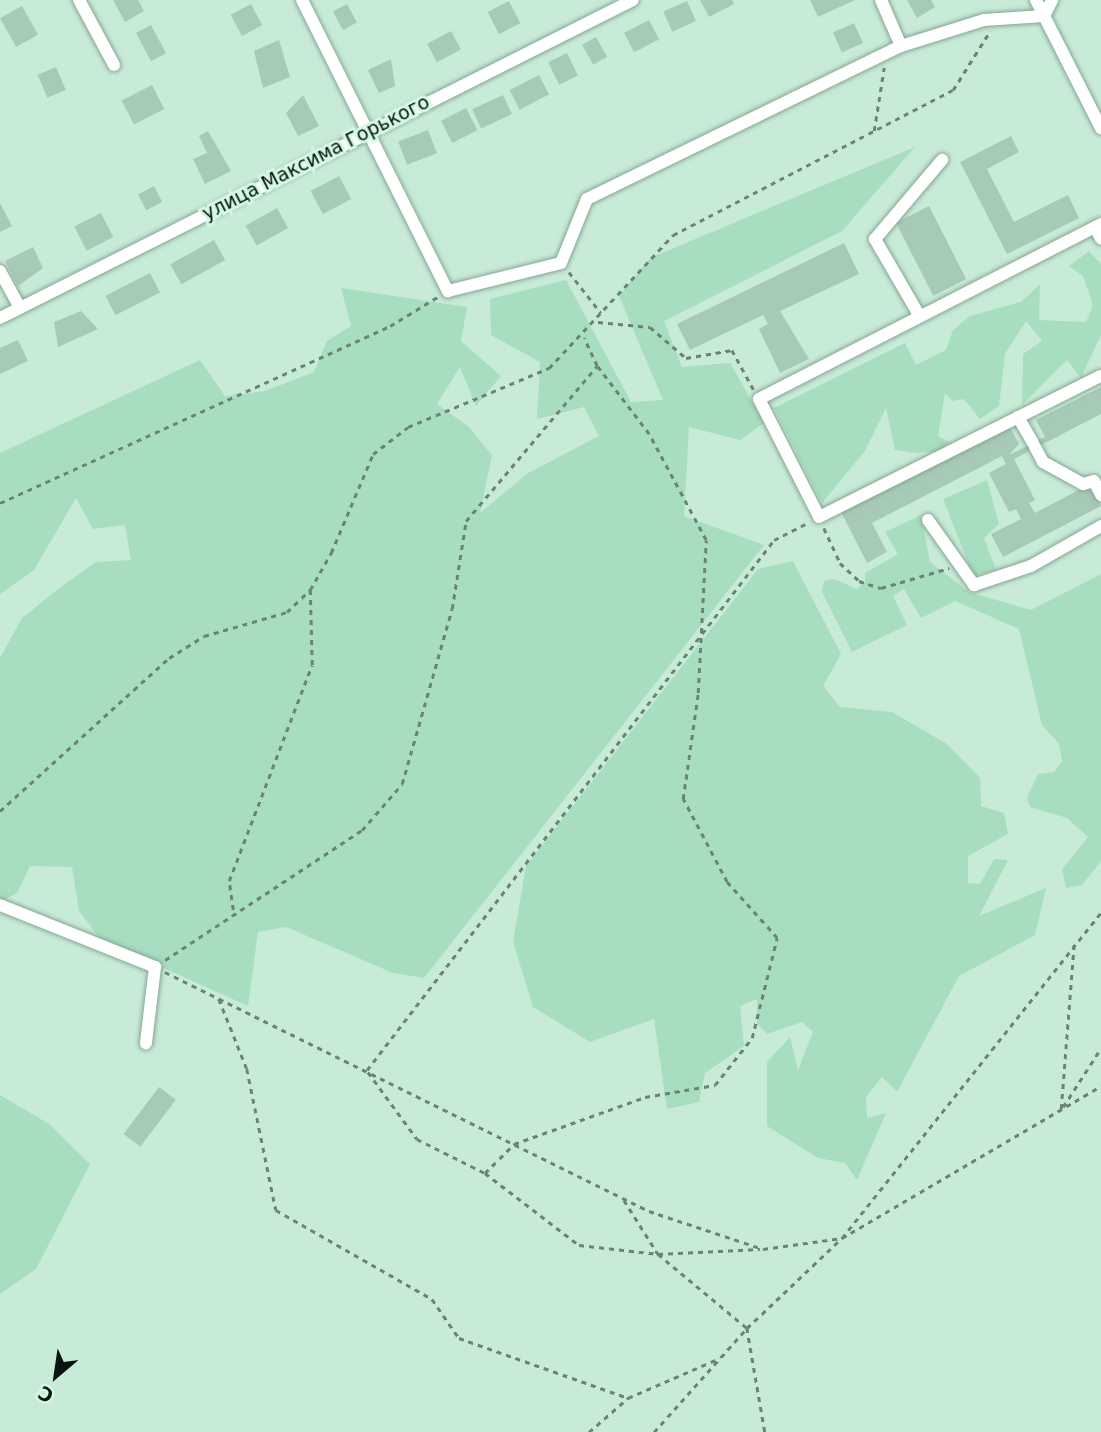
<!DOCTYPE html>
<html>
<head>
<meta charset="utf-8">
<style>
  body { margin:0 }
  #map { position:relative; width:1101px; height:1432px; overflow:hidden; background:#c8ebd7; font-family:"DejaVu Sans",sans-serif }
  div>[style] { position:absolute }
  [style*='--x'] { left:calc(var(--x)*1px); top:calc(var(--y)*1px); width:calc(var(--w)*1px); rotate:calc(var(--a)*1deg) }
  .green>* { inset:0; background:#a7dec0 }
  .building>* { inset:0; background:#a7cab6; transform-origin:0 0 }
  .path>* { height:2.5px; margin-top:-1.25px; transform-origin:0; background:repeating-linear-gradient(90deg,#6a8375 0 5px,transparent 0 10px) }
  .roads { filter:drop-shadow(0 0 2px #85a693) drop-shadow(0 0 2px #85a693) }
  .minor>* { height:12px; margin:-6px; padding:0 6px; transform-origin:6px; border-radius:6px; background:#fff }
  span { translate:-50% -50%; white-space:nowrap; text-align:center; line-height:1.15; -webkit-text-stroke:6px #d5f8e4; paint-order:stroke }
  .street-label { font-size:19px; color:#08150e }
  .north { position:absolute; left:21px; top:1341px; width:70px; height:70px; -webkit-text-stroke:5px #d5f8e4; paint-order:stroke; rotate:209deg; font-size:19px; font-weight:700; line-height:28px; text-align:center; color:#08150e }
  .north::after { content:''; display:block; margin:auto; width:24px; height:32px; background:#08150e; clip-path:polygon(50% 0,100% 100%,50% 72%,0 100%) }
</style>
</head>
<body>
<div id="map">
  <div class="green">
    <i style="clip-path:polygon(915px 147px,842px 231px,664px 321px,682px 367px,730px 363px,764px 423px,740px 440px,689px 427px,684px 516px,764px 545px,424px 978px,393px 973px,286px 927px,258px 932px,248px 1006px,101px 940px,79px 911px,72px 867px,30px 866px,17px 893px,0 902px,0 658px,22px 618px,62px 586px,96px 562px,131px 560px,125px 525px,93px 529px,76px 498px,34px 570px,0 594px,0 453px,200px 360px,225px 396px,265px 391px,314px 372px,327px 341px,351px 326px,341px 288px,467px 307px,461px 341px,501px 376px,476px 406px,460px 367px,437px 404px,469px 427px,492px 455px,480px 513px,528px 473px,599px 436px,584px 407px,537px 419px,540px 362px,491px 335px,490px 299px,566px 280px,631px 402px,663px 400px,619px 296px,650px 258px)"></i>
    <i style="clip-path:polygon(1089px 251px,1101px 264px,1101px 335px,1081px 378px,1067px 360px,1022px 405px,1023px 354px,1042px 341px,1026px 321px,1005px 354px,999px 406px,980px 419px,964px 399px,953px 401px,945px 393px,938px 436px,949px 442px,942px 451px,916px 453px,895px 450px,886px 408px,865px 451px,822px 503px,774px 408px,905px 343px,916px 365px,946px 350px,953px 330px,970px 316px,1021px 302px,1040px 284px,1039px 320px,1086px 322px,1093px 305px,1083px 276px,1069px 266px)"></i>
    <i style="clip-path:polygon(987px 480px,999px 524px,984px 538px,996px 570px,973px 575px,943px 499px)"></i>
    <i style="clip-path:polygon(921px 515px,930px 562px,969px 592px,1031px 610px,1101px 574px,1101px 861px,1082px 885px,1066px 888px,1062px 869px,1088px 837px,1067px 818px,1030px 807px,1027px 798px,1038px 774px,1054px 772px,1062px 761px,1059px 744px,1042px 725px,1019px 629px,955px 601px,921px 618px,904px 589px,893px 596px,907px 625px,852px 652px,822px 592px,824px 581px,834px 579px,857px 589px,865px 582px,865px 573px,898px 554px,885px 532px)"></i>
    <i style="clip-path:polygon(793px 561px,841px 654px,823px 686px,840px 707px,892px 712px,947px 744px,980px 778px,981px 806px,1004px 813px,1008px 834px,968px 856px,968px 883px,980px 884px,994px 859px,1008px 860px,979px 916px,1046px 888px,1035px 935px,959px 976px,897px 1092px,882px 1077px,866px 1097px,867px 1118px,886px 1113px,857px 1180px,845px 1163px,818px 1158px,767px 1126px,767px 1062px,790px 1037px,798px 1070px,813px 1032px,802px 1022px,767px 1034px,757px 1024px,757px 999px,740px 1006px,744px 1046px,705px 1073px,699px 1102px,667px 1109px,654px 1019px,590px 1042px,533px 1007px,513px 942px,526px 866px,758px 569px)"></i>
    <i style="clip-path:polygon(0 1095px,49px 1124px,90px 1164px,36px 1269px,0 1294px)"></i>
  </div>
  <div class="building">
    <i style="clip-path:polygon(113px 0,138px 0,144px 11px,125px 22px)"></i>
    <i style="clip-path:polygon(700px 0,732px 0,734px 4px,709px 17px)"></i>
    <i style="clip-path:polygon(810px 0,855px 0,818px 17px)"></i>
    <i style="clip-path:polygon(907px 0,931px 0,935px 7px,917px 18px)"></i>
    <i style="left:509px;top:1px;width:25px;height:24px;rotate:63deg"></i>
    <i style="left:687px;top:1px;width:22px;height:26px;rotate:66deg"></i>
    <i style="left:251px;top:4px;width:24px;height:23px;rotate:62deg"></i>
    <i style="left:347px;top:4px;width:21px;height:16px;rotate:62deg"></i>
    <i style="left:22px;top:6px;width:33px;height:25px;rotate:61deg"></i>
    <i style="left:649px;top:20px;width:22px;height:28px;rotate:63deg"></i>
    <i style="left:854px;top:23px;width:22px;height:23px;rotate:66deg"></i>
    <i style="left:151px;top:25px;width:32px;height:17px;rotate:62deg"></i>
    <i style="left:451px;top:31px;width:21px;height:27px;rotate:62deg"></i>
    <i style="left:596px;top:37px;width:23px;height:16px;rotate:61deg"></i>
    <i style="clip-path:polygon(279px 40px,290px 77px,263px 88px,254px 51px)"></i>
    <i style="left:567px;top:53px;width:25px;height:21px;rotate:64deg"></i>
    <i style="clip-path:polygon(391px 59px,395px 86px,379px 93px,368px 70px)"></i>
    <i style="left:56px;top:67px;width:25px;height:20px;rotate:67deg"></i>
    <i style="left:539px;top:75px;width:22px;height:33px;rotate:63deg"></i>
    <i style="left:152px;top:85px;width:27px;height:34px;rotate:63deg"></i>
    <i style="clip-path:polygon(303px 95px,319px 126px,298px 136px,286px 113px)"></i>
    <i style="left:503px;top:95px;width:21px;height:34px;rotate:65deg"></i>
    <i style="left:466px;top:108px;width:25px;height:28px;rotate:63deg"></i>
    <i style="left:428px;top:130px;width:25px;height:32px;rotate:69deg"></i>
    <i style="clip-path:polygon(208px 131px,231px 171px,205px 184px,193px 159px,207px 153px,199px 136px)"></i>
    <i style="clip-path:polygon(1011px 136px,1019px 152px,987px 169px,1014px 222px,1068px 195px,1079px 218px,1007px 254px,960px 162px)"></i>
    <i style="left:339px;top:176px;width:26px;height:32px;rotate:62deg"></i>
    <i style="left:154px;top:186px;width:18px;height:18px;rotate:63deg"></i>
    <i style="clip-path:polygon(0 203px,12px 226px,0 232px)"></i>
    <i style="left:929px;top:206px;width:82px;height:37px;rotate:63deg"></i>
    <i style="left:277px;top:208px;width:23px;height:36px;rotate:61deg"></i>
    <i style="left:101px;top:213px;width:27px;height:30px;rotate:63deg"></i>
    <i style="left:214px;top:240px;width:23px;height:50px;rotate:61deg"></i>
    <i style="clip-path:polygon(844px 243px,859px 274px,780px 311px,809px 359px,780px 373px,759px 329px,768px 324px,763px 315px,690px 350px,677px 324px)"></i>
    <i style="clip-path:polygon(33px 247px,43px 268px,18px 286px,5px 261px)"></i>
    <i style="left:150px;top:273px;width:22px;height:50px;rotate:63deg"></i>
    <i style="clip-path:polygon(81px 311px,98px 329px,58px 347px,54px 322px)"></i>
    <i style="clip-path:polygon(18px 340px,28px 361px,0 374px,0 348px)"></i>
    <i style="clip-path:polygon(1101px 387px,1101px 414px,1014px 459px,1035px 500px,1029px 503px,1035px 513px,1092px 483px,1101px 506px,1003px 557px,991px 534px,1021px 519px,1016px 509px,1009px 512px,989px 473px,1006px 464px,1002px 456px,872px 523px,887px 552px,867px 563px,840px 510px,1008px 424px,1019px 444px,1009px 455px,1045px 437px,1036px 420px)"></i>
    <i style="left:159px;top:1087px;width:21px;height:59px;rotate:37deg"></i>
  </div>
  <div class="path">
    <i style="--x:874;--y:131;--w:64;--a:-81"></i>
    <i style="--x:569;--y:272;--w:52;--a:52"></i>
    <i style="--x:598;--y:322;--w:52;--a:5.5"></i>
    <i style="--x:650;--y:327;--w:48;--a:40.7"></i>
    <i style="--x:686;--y:358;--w:47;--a:-9.9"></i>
    <i style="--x:732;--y:350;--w:46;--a:61.2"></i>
    <i style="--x:0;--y:503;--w:428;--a:-24.4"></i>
    <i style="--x:390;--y:326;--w:57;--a:-31.5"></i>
    <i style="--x:824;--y:528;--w:38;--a:65"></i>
    <i style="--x:840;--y:563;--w:26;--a:43"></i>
    <i style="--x:859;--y:581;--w:23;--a:18"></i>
    <i style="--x:881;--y:588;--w:71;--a:-16.4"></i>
    <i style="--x:0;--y:811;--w:228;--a:-42.2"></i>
    <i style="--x:169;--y:658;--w:41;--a:-32.2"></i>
    <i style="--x:204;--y:636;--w:86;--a:-16.1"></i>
    <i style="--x:287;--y:612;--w:32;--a:-44"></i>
    <i style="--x:310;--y:590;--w:43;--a:-60.4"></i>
    <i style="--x:331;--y:553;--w:108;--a:-67"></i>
    <i style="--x:373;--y:454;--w:44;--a:-37.6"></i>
    <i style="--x:408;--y:427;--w:153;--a:-22.7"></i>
    <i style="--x:549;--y:368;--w:182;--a:-47"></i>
    <i style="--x:673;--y:235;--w:315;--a:-27.4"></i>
    <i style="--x:953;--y:90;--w:70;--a:-57.9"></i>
    <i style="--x:233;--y:910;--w:29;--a:-98"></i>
    <i style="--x:229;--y:881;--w:231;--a:-69"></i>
    <i style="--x:312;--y:665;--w:75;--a:-91.5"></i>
    <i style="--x:165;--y:960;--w:236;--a:-33.4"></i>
    <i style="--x:362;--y:830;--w:61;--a:-49"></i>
    <i style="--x:402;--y:784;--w:182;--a:-74.1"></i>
    <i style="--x:452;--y:609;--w:89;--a:-81"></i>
    <i style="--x:466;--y:521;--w:203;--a:-49.8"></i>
    <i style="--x:597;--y:366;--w:31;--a:-115"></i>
    <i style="--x:165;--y:972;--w:540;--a:26.28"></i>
    <i style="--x:649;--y:1211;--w:120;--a:18.4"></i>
    <i style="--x:763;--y:1249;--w:80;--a:-7.9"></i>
    <i style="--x:842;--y:1238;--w:300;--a:-30.4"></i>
    <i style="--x:219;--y:999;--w:75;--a:68.2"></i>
    <i style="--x:247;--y:1069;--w:144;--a:78.4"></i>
    <i style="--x:276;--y:1210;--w:180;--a:29.7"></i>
    <i style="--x:432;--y:1299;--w:47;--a:55.3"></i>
    <i style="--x:459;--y:1338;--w:179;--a:19.5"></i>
    <i style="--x:628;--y:1398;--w:100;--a:-23.5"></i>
    <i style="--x:367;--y:1070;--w:668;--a:-52.48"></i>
    <i style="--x:774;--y:540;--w:39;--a:-27"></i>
    <i style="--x:368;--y:1072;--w:83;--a:53.8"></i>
    <i style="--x:417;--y:1139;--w:76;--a:26.6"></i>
    <i style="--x:485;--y:1173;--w:118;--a:37.5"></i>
    <i style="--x:579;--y:1245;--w:80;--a:6.5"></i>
    <i style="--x:658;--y:1254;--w:102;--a:-2.8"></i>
    <i style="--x:1063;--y:1107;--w:70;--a:-57.2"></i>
    <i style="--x:1061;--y:1109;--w:165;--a:-85.5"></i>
    <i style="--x:485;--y:1173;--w:41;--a:-45"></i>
    <i style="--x:514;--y:1144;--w:139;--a:-19.7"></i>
    <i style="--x:645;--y:1097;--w:71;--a:-9.7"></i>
    <i style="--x:715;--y:1085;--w:60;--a:-51.8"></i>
    <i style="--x:752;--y:1038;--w:103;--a:-76"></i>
    <i style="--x:777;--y:938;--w:75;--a:-131.8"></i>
    <i style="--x:727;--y:882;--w:94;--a:-117.9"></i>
    <i style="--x:683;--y:799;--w:107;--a:-81.9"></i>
    <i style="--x:698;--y:693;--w:153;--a:-87"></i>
    <i style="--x:706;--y:540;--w:120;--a:-118.3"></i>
    <i style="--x:649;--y:434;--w:86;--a:-127.4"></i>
    <i style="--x:624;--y:1200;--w:64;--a:57.8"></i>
    <i style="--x:658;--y:1254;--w:116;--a:39.7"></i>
    <i style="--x:747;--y:1328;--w:106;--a:80.2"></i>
    <i style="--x:589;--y:1432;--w:52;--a:-41.1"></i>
    <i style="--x:654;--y:1432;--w:140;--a:-48.2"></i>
    <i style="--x:747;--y:1328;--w:131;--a:-43.5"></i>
    <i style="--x:842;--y:1238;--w:416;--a:-51.5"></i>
  </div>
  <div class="roads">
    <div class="minor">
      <i style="--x:79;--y:0;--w:74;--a:61.7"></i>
      <i style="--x:302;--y:0;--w:326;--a:63.4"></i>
      <i style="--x:448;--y:291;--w:116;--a:-13.9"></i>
      <i style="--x:561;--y:263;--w:69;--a:-67.9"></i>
      <i style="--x:587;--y:199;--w:349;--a:-26"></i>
      <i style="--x:901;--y:46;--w:87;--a:-17.4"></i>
      <i style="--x:984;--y:20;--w:60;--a:-3.8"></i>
      <i style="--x:881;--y:0;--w:50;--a:66.5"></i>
      <i style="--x:1036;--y:0;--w:144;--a:63.1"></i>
      <i style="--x:1044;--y:16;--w:18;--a:-63"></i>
      <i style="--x:1101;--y:224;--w:384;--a:152.9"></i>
      <i style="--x:759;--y:399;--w:132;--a:63"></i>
      <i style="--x:819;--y:517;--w:315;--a:-26.6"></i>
      <i style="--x:1095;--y:227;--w:13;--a:63"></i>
      <i style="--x:0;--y:271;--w:42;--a:61.6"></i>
      <i style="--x:919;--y:315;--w:88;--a:-120.1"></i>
      <i style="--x:875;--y:239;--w:104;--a:-49.7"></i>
      <i style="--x:0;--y:318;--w:708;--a:-26.67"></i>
      <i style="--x:1018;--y:417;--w:30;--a:60"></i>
      <i style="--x:1035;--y:447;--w:17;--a:62"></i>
      <i style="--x:1043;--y:462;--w:46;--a:28.8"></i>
      <i style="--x:1083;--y:484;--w:11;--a:-15"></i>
      <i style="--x:1094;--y:481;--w:16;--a:63"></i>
      <i style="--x:928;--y:520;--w:80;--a:54.7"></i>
      <i style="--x:974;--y:585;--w:60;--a:-18.4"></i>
      <i style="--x:1031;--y:566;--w:81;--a:-29.7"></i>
      <i style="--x:0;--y:905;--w:167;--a:21.8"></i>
      <i style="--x:155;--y:967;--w:77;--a:96.8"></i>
    </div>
  </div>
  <div class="street-label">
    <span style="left:316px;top:158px;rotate:-27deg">улица Максима Горького</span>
  </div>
  <div class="north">С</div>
</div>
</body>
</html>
